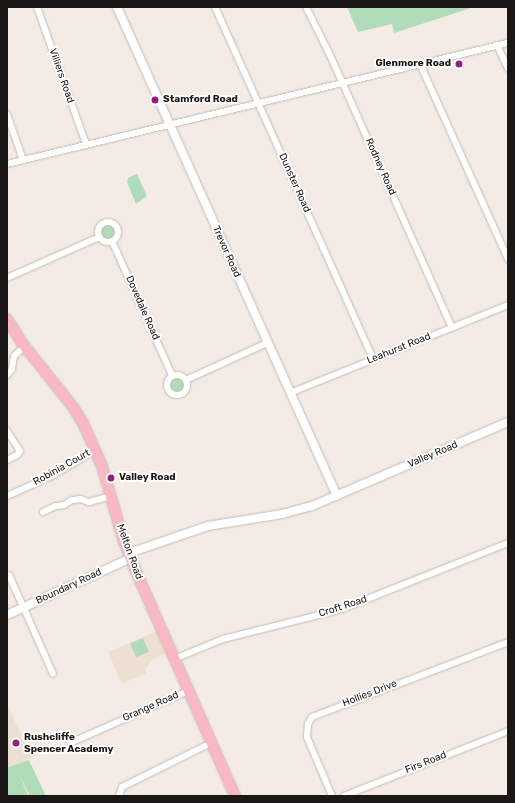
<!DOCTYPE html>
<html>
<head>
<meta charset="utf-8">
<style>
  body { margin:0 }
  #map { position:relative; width:515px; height:803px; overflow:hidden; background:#f4ece4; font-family:Rubik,sans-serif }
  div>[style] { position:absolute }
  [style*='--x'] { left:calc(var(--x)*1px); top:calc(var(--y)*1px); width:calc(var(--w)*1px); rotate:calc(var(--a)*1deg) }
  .built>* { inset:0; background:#eddfd2 }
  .green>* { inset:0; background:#b1dcb8; transform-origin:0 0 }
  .round { border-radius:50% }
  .roads { filter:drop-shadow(0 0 1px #c4bcb4) drop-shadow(0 0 1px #c4bcb4) }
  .minor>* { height:6px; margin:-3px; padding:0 3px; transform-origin:3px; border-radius:3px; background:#fff }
  .minor>.ring { margin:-3px; padding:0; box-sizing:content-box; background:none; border:6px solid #fff; border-radius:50% }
  .tertiary>* { height:8px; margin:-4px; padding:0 4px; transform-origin:4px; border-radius:4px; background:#fff }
  .primary>* { height:10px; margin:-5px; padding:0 5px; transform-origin:5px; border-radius:5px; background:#fab8c5 }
  .dots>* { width:11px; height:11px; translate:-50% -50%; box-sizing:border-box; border:2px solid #fff; border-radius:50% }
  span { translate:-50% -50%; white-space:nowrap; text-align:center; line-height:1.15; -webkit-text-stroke:4px #fff; paint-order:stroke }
  .poi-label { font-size:10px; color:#1a1715; font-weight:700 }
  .right { translate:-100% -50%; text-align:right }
  .left { translate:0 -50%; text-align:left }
  .street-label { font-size:10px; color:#1a1715 }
  .frame { position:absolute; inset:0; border:8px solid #1a1715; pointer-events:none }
</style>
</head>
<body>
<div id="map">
  <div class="built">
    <i style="clip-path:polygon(157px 631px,166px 653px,153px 659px,145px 669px,146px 673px,122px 684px,108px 652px)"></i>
    <i style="clip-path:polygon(7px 704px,32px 758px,15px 766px,30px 796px,7px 796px)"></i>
  </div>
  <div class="green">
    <i style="clip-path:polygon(347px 7px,474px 7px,394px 33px,392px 24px,358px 32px)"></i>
    <i style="clip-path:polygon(137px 174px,147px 196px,136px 204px,127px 182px,128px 178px)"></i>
    <i class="round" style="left:101px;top:225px;width:14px;height:14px"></i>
    <i class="round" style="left:168px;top:377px;width:16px;height:16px"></i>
    <i style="left:143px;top:638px;width:15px;height:14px;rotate:67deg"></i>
    <i style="clip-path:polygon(29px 760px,46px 796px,30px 796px,19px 774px,28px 796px,7px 796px,7px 768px)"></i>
  </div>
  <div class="roads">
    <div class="minor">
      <i style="--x:37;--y:7;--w:145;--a:70.3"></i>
      <i style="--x:215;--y:7;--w:386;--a:65.8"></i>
      <i style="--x:306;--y:7;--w:54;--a:63.4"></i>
      <i style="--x:330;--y:55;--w:299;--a:65.9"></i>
      <i style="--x:497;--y:45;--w:26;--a:65"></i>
      <i style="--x:420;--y:64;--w:214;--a:65.7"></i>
      <i style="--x:7;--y:114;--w:49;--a:70.8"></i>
      <i style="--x:7;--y:164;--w:515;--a:-13.58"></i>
      <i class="ring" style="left:98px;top:222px;width:14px;height:14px"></i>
      <i style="--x:112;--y:241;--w:147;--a:65.9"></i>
      <i style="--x:7;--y:278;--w:101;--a:-24"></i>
      <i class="ring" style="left:167px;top:375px;width:14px;height:14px"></i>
      <i style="--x:7;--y:375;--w:8;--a:-50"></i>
      <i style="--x:12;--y:369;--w:13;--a:-81"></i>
      <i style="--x:14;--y:356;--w:13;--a:-42"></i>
      <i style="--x:186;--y:380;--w:89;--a:-24.6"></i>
      <i style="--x:290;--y:393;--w:235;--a:-22"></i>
      <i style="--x:7;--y:431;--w:24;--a:57"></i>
      <i style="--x:20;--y:451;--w:5;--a:127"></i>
      <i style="--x:17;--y:455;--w:11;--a:153"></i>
      <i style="--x:7;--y:496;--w:49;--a:-24"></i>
      <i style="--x:52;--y:476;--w:51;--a:-30.6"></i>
      <i style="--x:43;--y:512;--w:14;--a:-25"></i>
      <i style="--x:56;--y:506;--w:8;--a:-7"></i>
      <i style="--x:64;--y:505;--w:9;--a:-32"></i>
      <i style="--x:72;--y:500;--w:9;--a:-6"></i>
      <i style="--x:81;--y:499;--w:9;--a:21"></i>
      <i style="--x:89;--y:502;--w:23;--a:-15"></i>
      <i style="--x:9;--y:575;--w:108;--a:66"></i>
      <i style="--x:174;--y:659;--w:53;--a:-22.2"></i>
      <i style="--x:223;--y:639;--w:123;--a:-14.1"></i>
      <i style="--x:342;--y:609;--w:179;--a:-21.7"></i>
      <i style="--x:70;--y:743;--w:129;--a:-23.8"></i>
      <i style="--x:119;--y:796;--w:9;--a:-72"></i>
      <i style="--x:122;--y:787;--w:99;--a:-26.3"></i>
      <i style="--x:332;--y:796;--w:64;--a:-113"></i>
      <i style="--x:307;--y:737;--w:13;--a:-86"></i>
      <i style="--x:308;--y:724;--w:8;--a:-60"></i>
      <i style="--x:312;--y:717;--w:210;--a:-20.9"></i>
      <i style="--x:344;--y:796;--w:176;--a:-21.6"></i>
    </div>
    <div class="tertiary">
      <i style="--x:117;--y:7;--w:536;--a:65.78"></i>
      <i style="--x:129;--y:553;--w:83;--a:-18.9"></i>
      <i style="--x:208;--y:526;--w:75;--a:-9.2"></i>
      <i style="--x:282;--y:514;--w:31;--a:-15"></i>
      <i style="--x:312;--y:506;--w:213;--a:-23.2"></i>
      <i style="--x:7;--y:615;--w:136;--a:-24.7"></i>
    </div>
    <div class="primary">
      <i style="--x:7;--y:319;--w:28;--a:58"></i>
      <i style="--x:22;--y:343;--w:82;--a:51.4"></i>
      <i style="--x:73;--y:407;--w:19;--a:58"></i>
      <i style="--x:83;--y:423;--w:47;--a:66.2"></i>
      <i style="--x:102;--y:466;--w:79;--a:73.9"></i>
      <i style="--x:124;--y:542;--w:27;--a:68"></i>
      <i style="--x:134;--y:567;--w:250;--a:66.2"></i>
    </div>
  </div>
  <div class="dots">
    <i style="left:459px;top:64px;background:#911f7f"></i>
    <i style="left:155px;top:100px;background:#911f7f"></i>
    <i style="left:111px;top:478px;background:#911f7f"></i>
    <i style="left:16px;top:743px;background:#911f7f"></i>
  </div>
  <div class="poi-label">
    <span class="right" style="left:451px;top:64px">Glenmore Road</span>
    <span class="left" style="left:163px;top:100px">Stamford Road</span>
    <span class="left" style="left:119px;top:478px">Valley Road</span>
    <span class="left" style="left:24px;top:743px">Rushcliffe<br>Spencer Academy</span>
  </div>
  <div class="street-label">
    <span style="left:61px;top:76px;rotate:71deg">Villiers Road</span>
    <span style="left:380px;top:167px;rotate:66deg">Rodney Road</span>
    <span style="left:294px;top:183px;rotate:66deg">Dunster Road</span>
    <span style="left:226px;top:252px;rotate:66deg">Trevor Road</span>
    <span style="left:142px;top:308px;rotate:66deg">Dovedale Road</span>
    <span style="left:399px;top:349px;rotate:-22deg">Leahurst Road</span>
    <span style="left:433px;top:455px;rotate:-23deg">Valley Road</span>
    <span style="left:62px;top:468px;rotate:-29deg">Robinia Court</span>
    <span style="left:129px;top:552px;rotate:70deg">Melton Road</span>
    <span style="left:69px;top:587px;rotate:-25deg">Boundary Road</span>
    <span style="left:343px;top:607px;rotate:-18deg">Croft Road</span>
    <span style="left:370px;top:694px;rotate:-21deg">Hollies Drive</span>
    <span style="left:151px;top:707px;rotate:-24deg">Grange Road</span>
    <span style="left:426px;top:763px;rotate:-22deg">Firs Road</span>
  </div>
  <div class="frame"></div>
</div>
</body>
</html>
